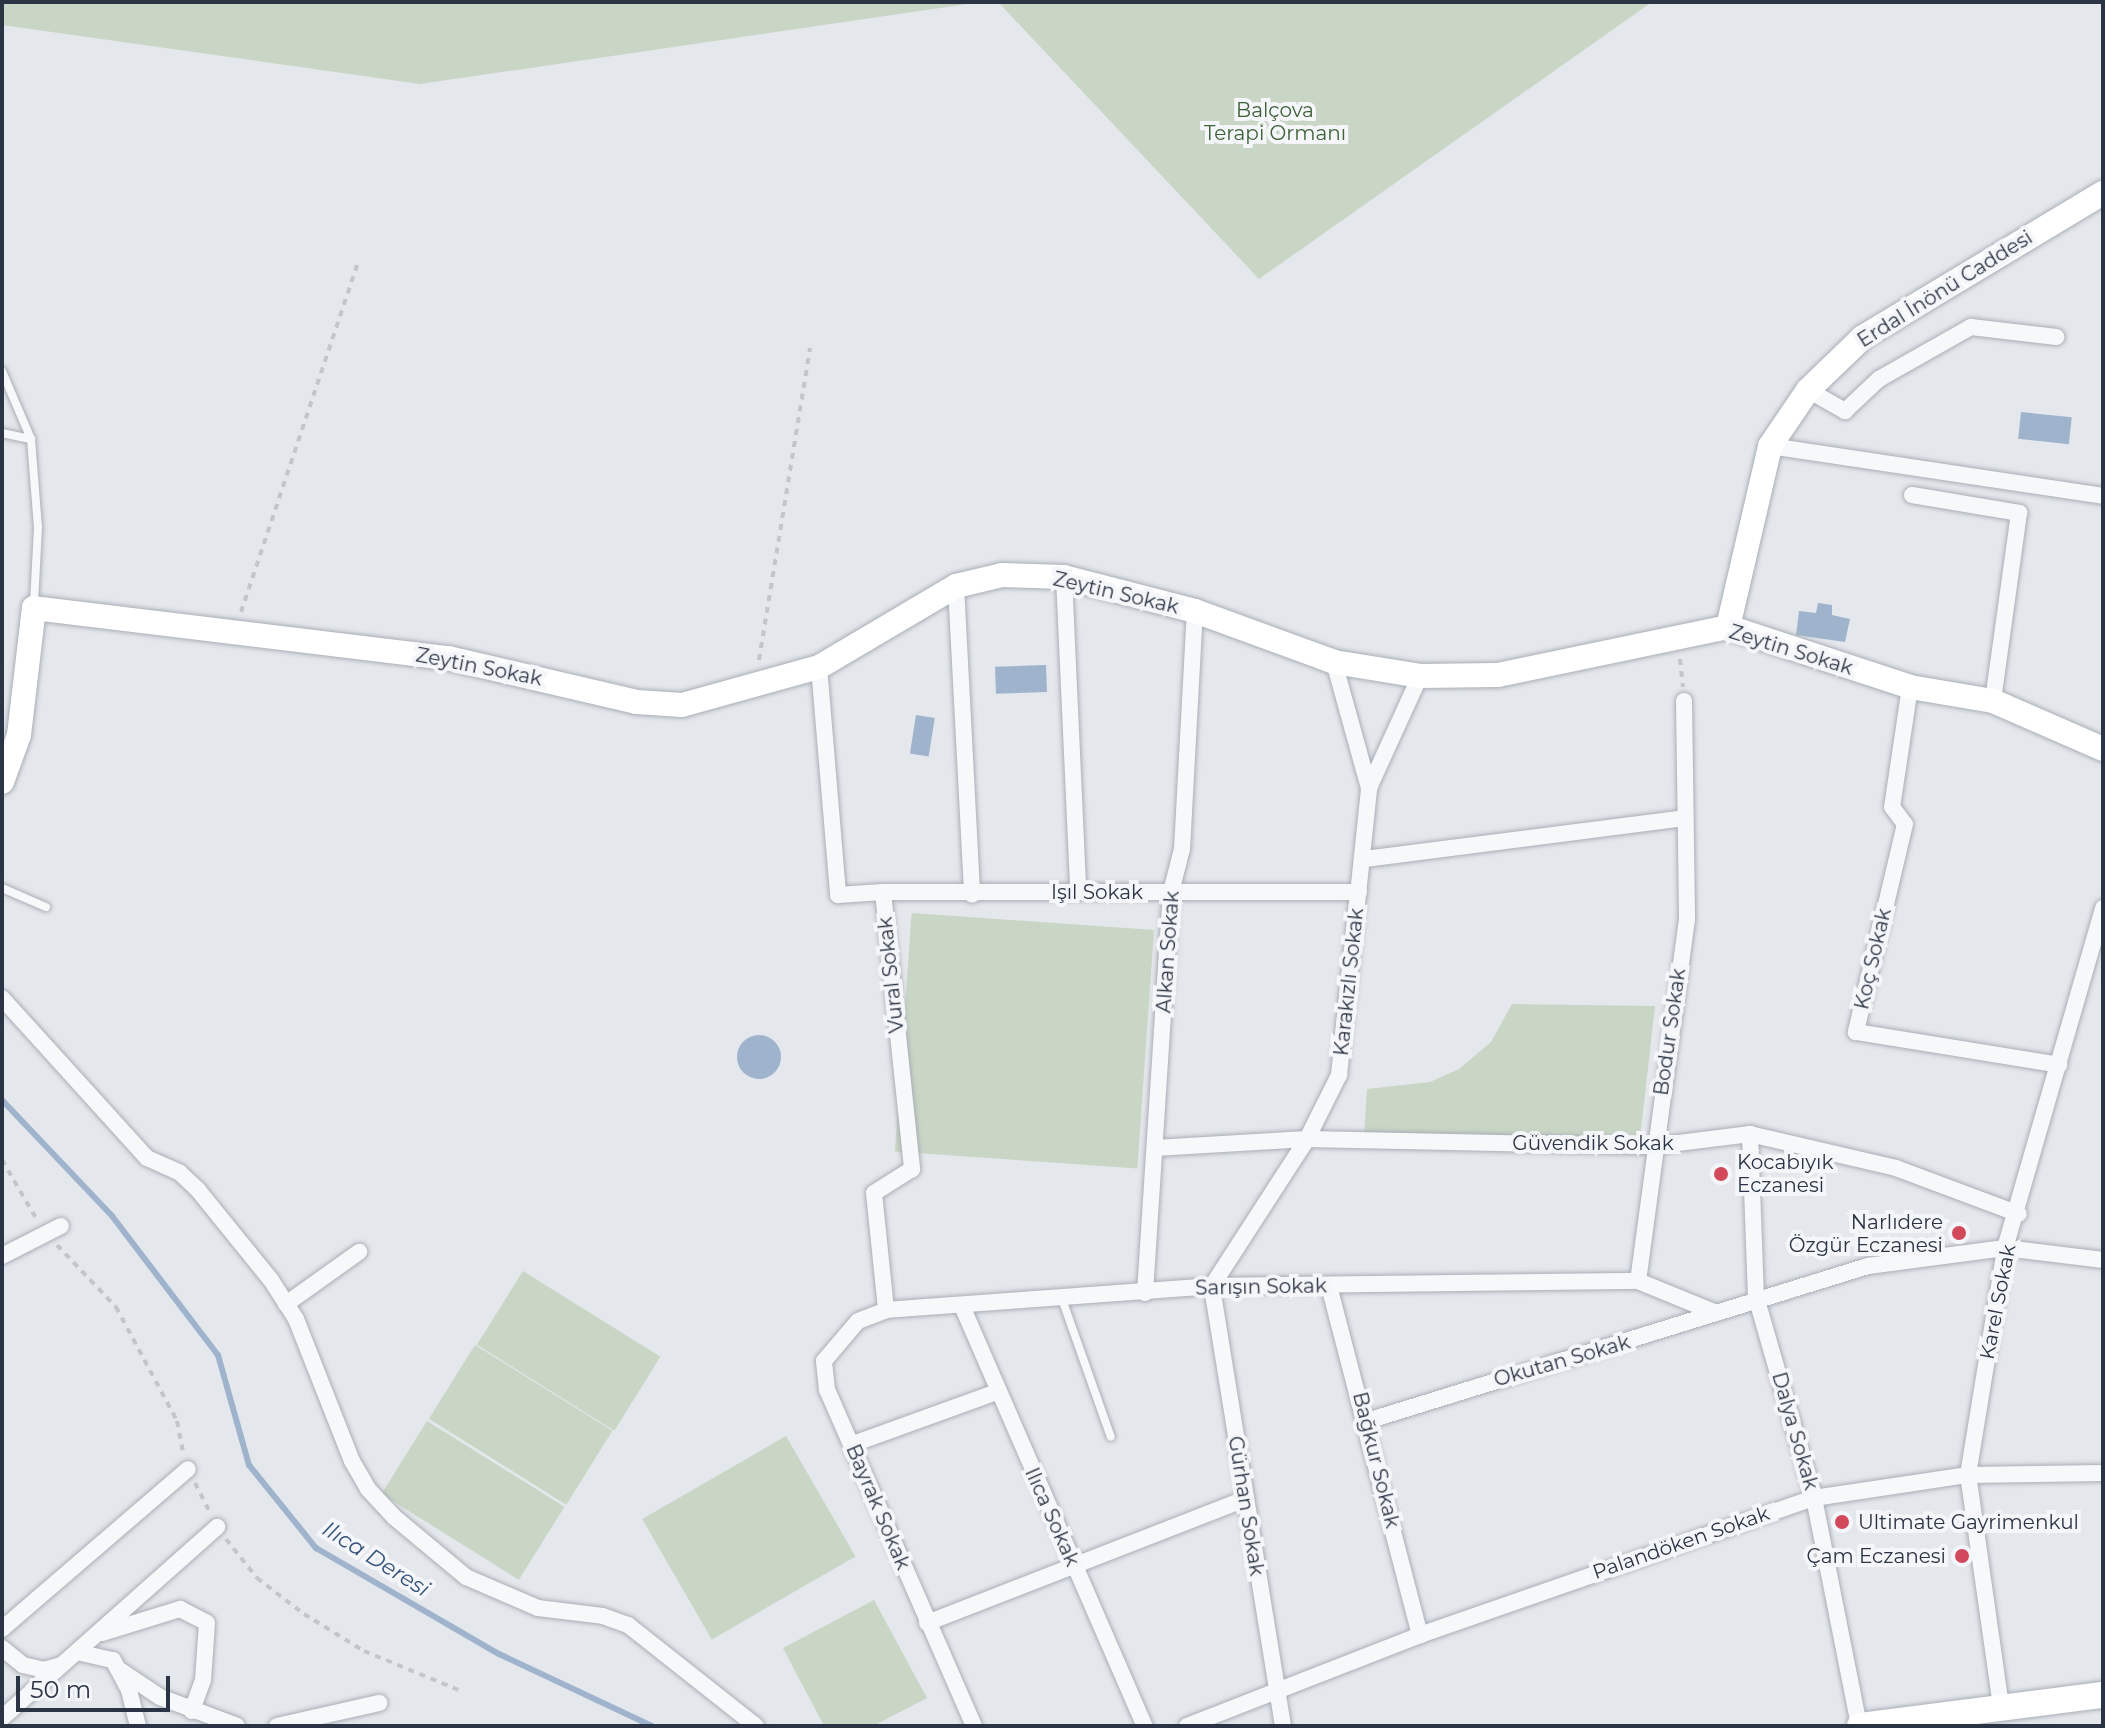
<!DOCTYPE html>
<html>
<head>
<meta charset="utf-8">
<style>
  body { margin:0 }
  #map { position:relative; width:2105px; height:1728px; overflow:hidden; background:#e4e7ec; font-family:Montserrat,sans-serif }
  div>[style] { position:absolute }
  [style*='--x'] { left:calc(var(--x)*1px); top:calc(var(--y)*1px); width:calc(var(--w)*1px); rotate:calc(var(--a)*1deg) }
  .green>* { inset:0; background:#c9d6c5; transform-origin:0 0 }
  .water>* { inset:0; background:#9fb4cc; transform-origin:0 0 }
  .round { border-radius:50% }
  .stream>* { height:6px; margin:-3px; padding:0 3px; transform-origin:3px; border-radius:3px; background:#9fb4cc }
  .path>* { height:4px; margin-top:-2px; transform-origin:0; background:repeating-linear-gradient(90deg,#c2c5cb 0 6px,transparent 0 12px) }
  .roads { filter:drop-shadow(0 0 2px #a9aeb7) drop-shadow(0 0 2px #a9aeb7) }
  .lane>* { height:8px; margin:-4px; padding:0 4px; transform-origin:4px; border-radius:4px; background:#f7f8fa }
  .street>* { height:16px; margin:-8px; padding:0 8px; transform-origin:8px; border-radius:8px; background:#f7f8fa }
  .secondary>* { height:24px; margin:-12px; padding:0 12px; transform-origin:12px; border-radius:12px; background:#fff }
  .primary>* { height:26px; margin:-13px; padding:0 13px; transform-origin:13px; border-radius:13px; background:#fff }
  .dots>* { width:22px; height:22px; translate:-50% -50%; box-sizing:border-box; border:4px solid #f4f6f9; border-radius:50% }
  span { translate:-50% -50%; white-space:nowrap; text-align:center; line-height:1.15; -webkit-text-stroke:8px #f4f6f9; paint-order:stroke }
  .park-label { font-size:20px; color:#3f6138 }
  .street-label { font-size:20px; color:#2b3445 }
  .poi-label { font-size:20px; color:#2b3445 }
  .left { translate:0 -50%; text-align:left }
  .right { translate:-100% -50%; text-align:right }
  .water-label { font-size:22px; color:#34527a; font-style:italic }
  .frame { position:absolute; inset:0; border:4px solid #2b3445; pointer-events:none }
  .scale { position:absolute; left:16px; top:1676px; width:154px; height:36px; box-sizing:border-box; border:4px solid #2b3445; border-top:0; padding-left:10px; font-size:24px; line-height:28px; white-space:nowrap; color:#2b3445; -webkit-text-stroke:6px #f4f6f9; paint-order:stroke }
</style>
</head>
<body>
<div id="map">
  <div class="green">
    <i style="clip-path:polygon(2px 2px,981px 2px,420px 84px,2px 25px)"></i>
    <i style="clip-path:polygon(998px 2px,1652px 2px,1259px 279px)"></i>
    <i style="left:1154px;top:930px;width:239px;height:243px;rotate:94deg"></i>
    <i style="clip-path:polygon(1512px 1004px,1655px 1006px,1640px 1139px,1364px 1135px,1367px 1089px,1430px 1082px,1459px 1069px,1491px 1042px)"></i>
    <i style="left:523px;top:1271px;width:162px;height:87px;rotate:32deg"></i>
    <i style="left:475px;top:1345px;width:162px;height:87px;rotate:32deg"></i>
    <i style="left:427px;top:1421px;width:162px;height:86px;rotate:32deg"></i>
    <i style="left:786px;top:1436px;width:139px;height:166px;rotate:60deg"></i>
    <i style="clip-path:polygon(874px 1600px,927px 1698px,873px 1726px,824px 1726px,783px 1648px)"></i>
  </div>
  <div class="water">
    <i style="left:2021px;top:412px;width:51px;height:27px;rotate:6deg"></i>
    <i style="clip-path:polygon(1818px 603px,1832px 605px,1832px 615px,1850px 619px,1845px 642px,1796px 635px,1799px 611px,1816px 613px)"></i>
    <i style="left:1046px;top:665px;width:27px;height:51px;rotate:88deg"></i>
    <i style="left:916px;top:715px;width:19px;height:39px;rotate:9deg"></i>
    <i class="round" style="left:737px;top:1035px;width:44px;height:44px"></i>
  </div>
  <div class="stream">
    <i style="--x:2;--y:1100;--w:160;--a:46.5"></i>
    <i style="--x:112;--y:1216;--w:175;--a:52.7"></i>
    <i style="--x:218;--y:1355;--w:114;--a:74.3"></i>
    <i style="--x:249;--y:1465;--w:107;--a:51.1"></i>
    <i style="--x:316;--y:1548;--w:211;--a:30.1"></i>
    <i style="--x:499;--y:1654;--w:169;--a:25.2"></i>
  </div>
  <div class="path">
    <i style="--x:241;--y:612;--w:366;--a:-71.5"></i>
    <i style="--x:1680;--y:659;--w:28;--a:84"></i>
    <i style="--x:759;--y:660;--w:316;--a:-80.7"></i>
    <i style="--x:2;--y:1160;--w:69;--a:59.7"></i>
    <i style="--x:57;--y:1245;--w:86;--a:46.4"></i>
    <i style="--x:116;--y:1307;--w:129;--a:61.8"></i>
    <i style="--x:177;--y:1421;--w:33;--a:79"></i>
    <i style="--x:195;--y:1483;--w:31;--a:63"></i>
    <i style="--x:226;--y:1539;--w:50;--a:51.5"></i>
    <i style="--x:257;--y:1578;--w:59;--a:37.5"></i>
    <i style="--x:304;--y:1614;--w:70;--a:31.7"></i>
    <i style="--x:364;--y:1651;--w:105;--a:22.4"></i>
  </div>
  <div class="roads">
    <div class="lane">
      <i style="--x:2;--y:371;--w:74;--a:66.9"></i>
      <i style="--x:31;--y:439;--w:88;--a:85.5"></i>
      <i style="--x:38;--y:527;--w:77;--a:93"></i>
      <i style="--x:2;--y:433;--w:30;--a:12"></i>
      <i style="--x:2;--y:888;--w:48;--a:23.4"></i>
      <i style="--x:1062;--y:1299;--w:146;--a:70.5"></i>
    </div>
    <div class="street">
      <i style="--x:1808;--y:390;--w:43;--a:29.6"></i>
      <i style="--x:1845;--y:411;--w:47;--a:-43.3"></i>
      <i style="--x:1879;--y:379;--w:106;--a:-29.5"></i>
      <i style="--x:1971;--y:327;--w:86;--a:6.7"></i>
      <i style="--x:1770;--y:446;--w:337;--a:8.5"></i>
      <i style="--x:1912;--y:495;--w:109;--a:9.5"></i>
      <i style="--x:2019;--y:513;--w:190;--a:97.9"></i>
      <i style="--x:1064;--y:577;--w:314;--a:87.4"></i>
      <i style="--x:956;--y:586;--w:309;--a:87"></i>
      <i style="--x:1334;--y:662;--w:131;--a:74.5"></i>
      <i style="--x:819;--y:667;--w:229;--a:85.2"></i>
      <i style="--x:838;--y:895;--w:45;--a:-3.8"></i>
      <i style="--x:883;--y:892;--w:279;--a:84"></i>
      <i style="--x:912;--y:1169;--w:45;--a:147.7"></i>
      <i style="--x:874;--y:1193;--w:118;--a:84.1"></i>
      <i style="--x:1910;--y:687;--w:121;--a:98.5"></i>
      <i style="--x:1892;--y:807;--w:21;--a:53"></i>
      <i style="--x:1905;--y:824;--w:214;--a:103.3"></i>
      <i style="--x:1856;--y:1032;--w:206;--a:9.2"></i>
      <i style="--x:1684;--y:701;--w:218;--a:89.2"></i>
      <i style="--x:1687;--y:919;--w:365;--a:97.7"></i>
      <i style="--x:1638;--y:1281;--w:82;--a:22.2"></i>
      <i style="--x:1365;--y:859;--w:322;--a:-7.3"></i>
      <i style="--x:883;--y:892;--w:476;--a:0"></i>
      <i style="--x:2;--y:998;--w:216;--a:47.8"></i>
      <i style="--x:147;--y:1158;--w:36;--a:24"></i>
      <i style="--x:180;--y:1173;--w:25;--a:43"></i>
      <i style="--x:198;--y:1190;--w:116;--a:51"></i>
      <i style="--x:271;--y:1280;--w:46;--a:57.3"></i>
      <i style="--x:296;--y:1319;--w:153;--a:68.5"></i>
      <i style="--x:352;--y:1461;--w:32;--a:60"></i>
      <i style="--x:368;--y:1489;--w:38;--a:47"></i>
      <i style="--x:394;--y:1517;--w:94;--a:39.8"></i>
      <i style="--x:466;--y:1577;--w:78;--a:23.3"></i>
      <i style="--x:538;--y:1608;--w:65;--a:7"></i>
      <i style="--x:603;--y:1616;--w:27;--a:20"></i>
      <i style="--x:628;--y:1625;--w:163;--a:38.3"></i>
      <i style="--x:1750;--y:1134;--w:163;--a:87.9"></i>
      <i style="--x:1756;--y:1297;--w:209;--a:73.9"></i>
      <i style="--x:1814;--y:1498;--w:232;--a:78.8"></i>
      <i style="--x:1155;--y:1148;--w:152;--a:-3.4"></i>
      <i style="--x:1307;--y:1139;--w:347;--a:1.2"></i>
      <i style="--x:1654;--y:1146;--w:97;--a:-7.1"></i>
      <i style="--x:1750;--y:1134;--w:150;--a:13.1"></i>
      <i style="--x:1896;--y:1168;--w:131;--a:20.5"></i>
      <i style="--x:2;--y:1256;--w:66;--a:-27"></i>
      <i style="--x:1329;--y:1286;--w:361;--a:75.4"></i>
      <i style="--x:1145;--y:1293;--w:402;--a:-86.3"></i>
      <i style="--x:1171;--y:892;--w:44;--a:-75.7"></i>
      <i style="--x:1182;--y:849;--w:238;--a:-86.9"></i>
      <i style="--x:286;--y:1304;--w:90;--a:-35.5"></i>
      <i style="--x:962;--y:1306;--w:458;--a:66.5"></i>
      <i style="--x:1367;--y:1421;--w:524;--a:-17.19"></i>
      <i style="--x:1868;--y:1266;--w:138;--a:-7.5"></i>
      <i style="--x:2005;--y:1248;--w:99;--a:7"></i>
      <i style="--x:853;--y:1444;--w:153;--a:-19.9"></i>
      <i style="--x:927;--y:1623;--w:339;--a:-21.3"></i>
      <i style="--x:2;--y:1629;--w:245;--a:-40.7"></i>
      <i style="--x:102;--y:1633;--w:82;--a:-17.1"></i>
      <i style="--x:180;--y:1609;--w:30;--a:27"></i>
      <i style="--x:207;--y:1623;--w:57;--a:94"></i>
      <i style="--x:203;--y:1680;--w:33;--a:110"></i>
      <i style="--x:2;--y:1648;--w:27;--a:39"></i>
      <i style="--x:23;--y:1665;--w:22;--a:13"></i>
      <i style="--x:44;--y:1670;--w:18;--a:-16"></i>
      <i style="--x:77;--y:1652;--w:37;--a:13"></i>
      <i style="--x:113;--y:1660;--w:34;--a:62"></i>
      <i style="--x:129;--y:1690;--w:37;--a:76"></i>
      <i style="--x:118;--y:1669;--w:50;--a:33.7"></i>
      <i style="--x:160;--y:1697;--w:82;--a:20.6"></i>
      <i style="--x:2001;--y:1706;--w:233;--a:-98.1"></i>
      <i style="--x:1968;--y:1475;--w:230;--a:-80.7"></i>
      <i style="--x:2005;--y:1248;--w:354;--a:-73.9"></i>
      <i style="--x:2;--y:1718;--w:288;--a:-41.6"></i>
      <i style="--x:277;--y:1726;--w:105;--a:-12.7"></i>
      <i style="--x:974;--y:1726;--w:367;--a:-113.6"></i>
      <i style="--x:827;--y:1390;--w:29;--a:-96"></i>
      <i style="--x:824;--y:1361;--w:52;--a:-49.6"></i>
      <i style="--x:858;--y:1321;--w:30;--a:-21"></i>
      <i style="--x:886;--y:1310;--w:327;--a:-4.2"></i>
      <i style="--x:1212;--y:1286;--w:426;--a:-0.7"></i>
      <i style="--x:1187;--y:1726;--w:250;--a:-21.3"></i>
      <i style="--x:1420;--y:1635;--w:417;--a:-19.2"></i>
      <i style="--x:1814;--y:1498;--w:156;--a:-8.5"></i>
      <i style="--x:1968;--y:1475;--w:135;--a:-0.8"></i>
      <i style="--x:1283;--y:1726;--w:446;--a:-99.2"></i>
      <i style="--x:1212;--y:1286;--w:175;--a:-57.1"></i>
      <i style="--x:1307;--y:1139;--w:72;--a:-63.4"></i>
      <i style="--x:1339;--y:1075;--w:289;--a:-84"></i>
      <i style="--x:1369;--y:788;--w:123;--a:-65.5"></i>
    </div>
    <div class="secondary">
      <i style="--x:1728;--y:627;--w:186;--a:-76.9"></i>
      <i style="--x:1770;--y:446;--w:68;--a:-55.8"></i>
      <i style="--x:1808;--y:390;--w:76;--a:-43.9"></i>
      <i style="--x:1863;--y:337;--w:280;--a:-31"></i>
      <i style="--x:2;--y:782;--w:50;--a:-70.1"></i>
      <i style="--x:19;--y:735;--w:128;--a:-83.3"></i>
      <i style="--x:34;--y:608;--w:417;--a:6.9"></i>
      <i style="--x:448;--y:658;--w:194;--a:13.1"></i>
      <i style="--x:637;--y:702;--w:45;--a:3.8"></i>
      <i style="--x:682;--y:705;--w:142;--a:-15.5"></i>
      <i style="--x:819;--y:667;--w:159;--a:-30.6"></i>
      <i style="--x:956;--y:586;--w:47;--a:-13.4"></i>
      <i style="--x:1002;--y:575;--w:62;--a:1.8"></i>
      <i style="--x:1064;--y:577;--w:135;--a:14.5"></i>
      <i style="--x:1195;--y:611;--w:148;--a:20.1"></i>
      <i style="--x:1334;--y:662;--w:87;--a:9.2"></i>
      <i style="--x:1420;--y:676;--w:78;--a:-0.7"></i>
      <i style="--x:1498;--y:675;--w:235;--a:-11.8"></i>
      <i style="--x:1728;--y:627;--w:192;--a:18.2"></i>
      <i style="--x:1910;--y:687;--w:84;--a:9.6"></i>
      <i style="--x:1993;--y:701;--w:120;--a:23.6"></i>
    </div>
    <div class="primary">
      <i style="--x:1860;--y:1726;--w:245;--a:-7.3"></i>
    </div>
  </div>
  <div class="dots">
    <i style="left:1721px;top:1174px;background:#d1495b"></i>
    <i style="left:1959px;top:1233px;background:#d1495b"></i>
    <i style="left:1842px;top:1522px;background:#d1495b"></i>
    <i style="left:1962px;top:1556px;background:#d1495b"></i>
  </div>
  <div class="park-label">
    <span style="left:1275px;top:122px">Balçova<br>Terapi Ormanı</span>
  </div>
  <div class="street-label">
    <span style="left:1945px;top:289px;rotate:-32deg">Erdal İnönü Caddesi</span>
    <span style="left:1116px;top:593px;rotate:13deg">Zeytin Sokak</span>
    <span style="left:1791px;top:650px;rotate:17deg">Zeytin Sokak</span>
    <span style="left:479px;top:667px;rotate:11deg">Zeytin Sokak</span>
    <span style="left:1097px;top:892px">Işıl Sokak</span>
    <span style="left:1168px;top:952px;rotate:-86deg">Alkan Sokak</span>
    <span style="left:1873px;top:959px;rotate:-77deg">Koç Sokak</span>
    <span style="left:891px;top:975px;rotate:-96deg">Vural Sokak</span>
    <span style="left:1349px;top:982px;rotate:-84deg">Karakızlı Sokak</span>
    <span style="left:1670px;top:1032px;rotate:-82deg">Bodur Sokak</span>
    <span style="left:1593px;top:1143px">Güvendik Sokak</span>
    <span style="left:1261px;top:1287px;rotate:-1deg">Sarışın Sokak</span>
    <span style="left:1998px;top:1302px;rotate:-79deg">Karel Sokak</span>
    <span style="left:1562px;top:1361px;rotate:-16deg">Okutan Sokak</span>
    <span style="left:1795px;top:1431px;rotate:74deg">Dalya Sokak</span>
    <span style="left:1376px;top:1460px;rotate:76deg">Bağkur Sokak</span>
    <span style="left:1246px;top:1506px;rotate:81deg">Gürhan Sokak</span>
    <span style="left:878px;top:1507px;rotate:67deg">Bayrak Sokak</span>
    <span style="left:1052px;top:1517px;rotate:66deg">Ilıca Sokak</span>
    <span style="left:1681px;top:1543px;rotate:-19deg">Palandöken Sokak</span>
  </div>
  <div class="poi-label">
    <span class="left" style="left:1737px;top:1174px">Kocabıyık<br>Eczanesi</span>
    <span class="right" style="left:1943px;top:1234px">Narlıdere<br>Özgür Eczanesi</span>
    <span class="left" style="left:1858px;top:1522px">Ultimate Gayrimenkul</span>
    <span class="right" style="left:1946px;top:1556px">Çam Eczanesi</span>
  </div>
  <div class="water-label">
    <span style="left:376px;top:1559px;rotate:32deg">Ilıca Deresi</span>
  </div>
  <div class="frame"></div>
  <div class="scale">50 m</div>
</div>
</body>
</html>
